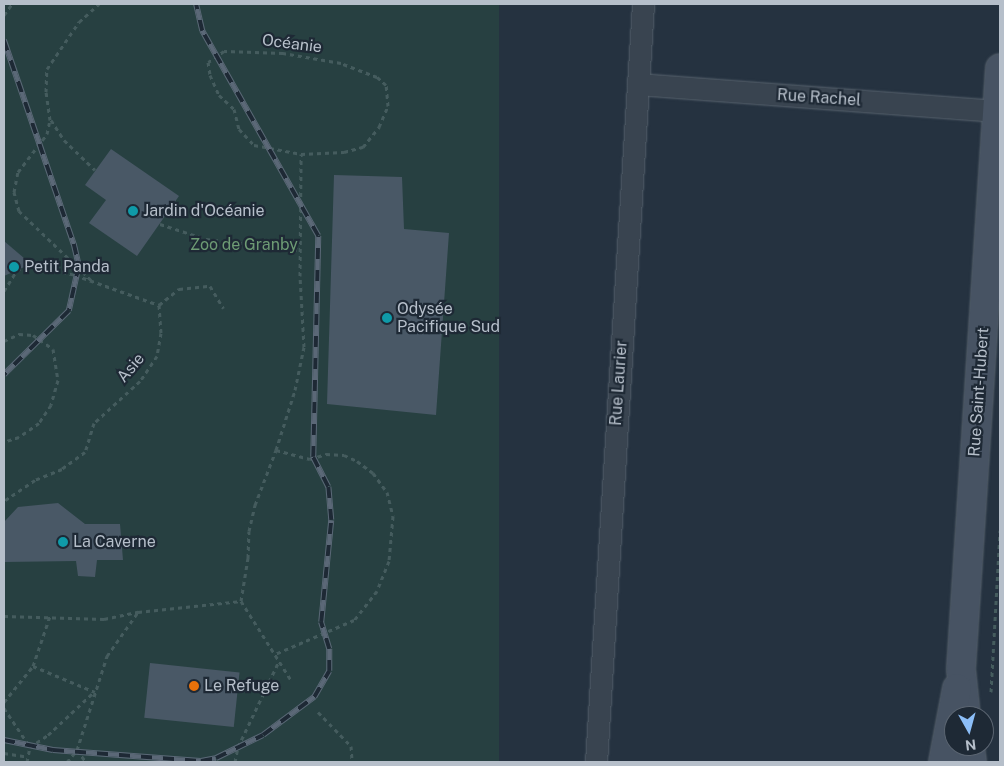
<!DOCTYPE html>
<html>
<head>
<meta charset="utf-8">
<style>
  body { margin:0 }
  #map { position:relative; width:1004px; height:766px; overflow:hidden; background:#253240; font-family:"Public Sans",sans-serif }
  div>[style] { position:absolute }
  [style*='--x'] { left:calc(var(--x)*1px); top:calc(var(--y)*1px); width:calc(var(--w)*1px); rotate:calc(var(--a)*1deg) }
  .green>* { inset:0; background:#274041; transform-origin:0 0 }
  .building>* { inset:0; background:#495866; transform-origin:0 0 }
  .path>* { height:3px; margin-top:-1.5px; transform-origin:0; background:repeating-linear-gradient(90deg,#455c5e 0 4px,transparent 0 8px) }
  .roads { filter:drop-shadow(0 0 1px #57626d) drop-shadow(0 0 1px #57626d) }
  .street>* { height:21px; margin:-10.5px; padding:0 10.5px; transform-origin:10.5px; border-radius:10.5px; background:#394450 }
  .secondary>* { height:28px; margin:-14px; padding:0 14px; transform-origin:14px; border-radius:14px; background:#475363 }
  .rail>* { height:5.5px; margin-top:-2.75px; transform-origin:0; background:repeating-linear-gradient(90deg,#1e2935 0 11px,#5b6877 0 22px); box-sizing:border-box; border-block:1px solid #5b6877 }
  .dots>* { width:14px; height:14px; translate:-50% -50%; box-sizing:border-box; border:2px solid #1e2935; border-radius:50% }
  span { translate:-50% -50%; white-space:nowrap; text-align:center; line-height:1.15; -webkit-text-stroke:4.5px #1e2935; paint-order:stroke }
  .street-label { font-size:16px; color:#b6bfca }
  .poi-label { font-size:16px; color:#b6bfca }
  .left { translate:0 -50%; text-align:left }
  .park-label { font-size:16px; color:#6d9b74 }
  .frame { position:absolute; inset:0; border:5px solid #b6bfca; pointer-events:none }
  .north { position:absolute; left:944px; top:706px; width:50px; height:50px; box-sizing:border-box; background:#1e2935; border:1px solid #5b6571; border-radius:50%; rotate:173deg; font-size:14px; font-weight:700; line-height:20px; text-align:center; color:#b6bfca }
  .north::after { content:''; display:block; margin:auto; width:18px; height:22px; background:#8cbef8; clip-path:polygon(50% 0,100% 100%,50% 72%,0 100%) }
</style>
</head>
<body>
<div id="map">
  <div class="green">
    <i style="left:4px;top:4px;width:495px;height:758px"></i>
  </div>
  <div class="building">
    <i style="clip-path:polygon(111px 149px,179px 196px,137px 256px,89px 223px,106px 200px,85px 185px)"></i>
    <i style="clip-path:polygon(334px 175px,402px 177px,404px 229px,449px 233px,436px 415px,327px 404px)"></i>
    <i style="clip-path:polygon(4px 241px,31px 264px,4px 276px)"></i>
    <i style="clip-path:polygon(58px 503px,85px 524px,120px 524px,123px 560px,97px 560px,95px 577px,78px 576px,76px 561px,4px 562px,4px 522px,18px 507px)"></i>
    <i style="left:150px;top:663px;width:90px;height:55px;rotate:6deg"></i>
  </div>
  <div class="path">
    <i style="--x:4;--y:15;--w:14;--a:-54"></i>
    <i style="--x:51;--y:120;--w:24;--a:57"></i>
    <i style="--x:64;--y:140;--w:43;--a:44.1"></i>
    <i style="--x:160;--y:224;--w:48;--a:18.1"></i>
    <i style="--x:206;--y:239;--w:95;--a:6.7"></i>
    <i style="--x:91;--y:280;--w:100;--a:-136.2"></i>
    <i style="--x:19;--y:211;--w:20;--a:-105"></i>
    <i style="--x:14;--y:192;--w:20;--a:-79"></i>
    <i style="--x:18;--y:172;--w:48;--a:-52.7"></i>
    <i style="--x:47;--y:134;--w:14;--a:-78"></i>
    <i style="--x:50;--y:120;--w:28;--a:-98"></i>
    <i style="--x:46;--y:92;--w:23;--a:-88"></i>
    <i style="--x:47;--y:69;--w:57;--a:-55.8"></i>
    <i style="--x:79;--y:22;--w:27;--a:-42"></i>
    <i style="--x:4;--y:291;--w:25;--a:-58"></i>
    <i style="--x:17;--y:270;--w:15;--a:-23"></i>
    <i style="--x:31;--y:264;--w:45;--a:14"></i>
    <i style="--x:75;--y:275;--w:89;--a:19.7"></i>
    <i style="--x:159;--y:305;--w:28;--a:86"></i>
    <i style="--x:161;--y:333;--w:23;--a:100"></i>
    <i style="--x:157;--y:356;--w:30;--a:124"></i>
    <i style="--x:140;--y:381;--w:62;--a:137.6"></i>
    <i style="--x:94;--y:423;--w:30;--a:107"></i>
    <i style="--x:85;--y:452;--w:29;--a:144"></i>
    <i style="--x:62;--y:469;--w:29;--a:158"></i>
    <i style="--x:35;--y:480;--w:37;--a:146"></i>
    <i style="--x:159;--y:305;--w:26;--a:-39"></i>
    <i style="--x:179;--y:289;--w:31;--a:-6"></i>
    <i style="--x:210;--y:286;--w:26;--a:59"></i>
    <i style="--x:4;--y:341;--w:17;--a:-25"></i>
    <i style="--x:19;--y:334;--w:14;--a:4"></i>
    <i style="--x:33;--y:335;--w:24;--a:35"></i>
    <i style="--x:53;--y:349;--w:31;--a:81"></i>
    <i style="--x:58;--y:380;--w:26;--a:106"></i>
    <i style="--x:51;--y:405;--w:22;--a:124"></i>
    <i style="--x:39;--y:423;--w:24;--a:145"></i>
    <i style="--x:19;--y:437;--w:16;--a:162"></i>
    <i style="--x:276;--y:450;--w:63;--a:-72.4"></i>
    <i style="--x:295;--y:390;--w:44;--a:-78.2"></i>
    <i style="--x:304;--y:347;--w:71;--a:-93.2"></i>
    <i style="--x:300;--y:276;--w:122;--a:-89.5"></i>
    <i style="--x:301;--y:154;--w:43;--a:-2.7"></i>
    <i style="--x:344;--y:152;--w:20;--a:-15"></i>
    <i style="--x:363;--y:147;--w:26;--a:-51"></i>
    <i style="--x:379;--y:127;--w:23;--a:-67"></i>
    <i style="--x:388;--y:106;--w:21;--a:-95"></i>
    <i style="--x:386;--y:85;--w:12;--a:-138"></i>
    <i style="--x:377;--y:77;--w:39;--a:-159"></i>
    <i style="--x:341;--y:63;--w:59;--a:-170.2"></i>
    <i style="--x:283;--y:53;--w:59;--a:-178.1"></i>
    <i style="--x:224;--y:51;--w:19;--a:145"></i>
    <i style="--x:208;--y:62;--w:13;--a:81"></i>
    <i style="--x:210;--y:75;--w:22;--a:66"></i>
    <i style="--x:219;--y:95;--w:21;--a:43"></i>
    <i style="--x:234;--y:109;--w:21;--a:76"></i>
    <i style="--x:239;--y:129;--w:22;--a:47"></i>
    <i style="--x:254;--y:145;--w:48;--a:10.8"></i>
    <i style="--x:241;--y:601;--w:44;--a:-80.8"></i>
    <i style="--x:248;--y:558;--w:27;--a:-88"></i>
    <i style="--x:249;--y:531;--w:27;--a:-77"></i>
    <i style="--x:255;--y:505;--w:59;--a:-69.1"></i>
    <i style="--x:276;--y:450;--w:35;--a:15"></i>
    <i style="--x:310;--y:459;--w:17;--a:-17"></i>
    <i style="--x:326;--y:454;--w:18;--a:3"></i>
    <i style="--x:344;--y:455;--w:14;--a:25"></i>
    <i style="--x:357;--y:461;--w:20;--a:37"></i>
    <i style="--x:373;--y:473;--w:24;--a:54"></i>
    <i style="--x:387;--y:492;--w:25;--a:76"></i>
    <i style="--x:393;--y:516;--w:45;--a:95.1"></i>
    <i style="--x:389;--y:561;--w:32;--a:112"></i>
    <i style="--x:377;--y:591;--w:37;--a:128"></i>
    <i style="--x:354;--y:620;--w:86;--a:156.7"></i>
    <i style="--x:4;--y:616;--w:100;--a:1.7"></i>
    <i style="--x:104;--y:619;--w:35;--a:-12"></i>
    <i style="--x:33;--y:666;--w:67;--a:22.8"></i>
    <i style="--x:991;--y:692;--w:162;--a:-86.8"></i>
    <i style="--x:4;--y:702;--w:46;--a:-51.1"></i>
    <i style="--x:33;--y:666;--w:53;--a:-71.2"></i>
    <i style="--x:4;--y:708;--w:47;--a:56.3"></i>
    <i style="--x:318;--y:712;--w:47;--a:45.9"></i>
    <i style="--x:351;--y:746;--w:16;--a:86"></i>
    <i style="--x:77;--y:750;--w:15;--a:53"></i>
    <i style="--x:4;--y:753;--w:24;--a:9"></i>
    <i style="--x:27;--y:762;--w:15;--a:-79"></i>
    <i style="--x:30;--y:747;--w:22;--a:-34"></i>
    <i style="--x:48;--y:735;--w:63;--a:-43.1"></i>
    <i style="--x:67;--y:762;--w:16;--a:-50"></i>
    <i style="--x:77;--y:750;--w:99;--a:-72.3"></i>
    <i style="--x:107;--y:656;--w:54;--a:-54.8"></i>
    <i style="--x:138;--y:612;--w:104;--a:-6.1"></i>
    <i style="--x:241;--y:601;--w:93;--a:57.7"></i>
    <i style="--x:235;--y:762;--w:15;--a:-79"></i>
    <i style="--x:238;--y:747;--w:95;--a:-64.5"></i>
  </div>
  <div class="roads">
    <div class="street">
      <i style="--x:638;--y:84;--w:363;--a:4.3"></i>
      <i style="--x:596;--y:762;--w:759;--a:-86.45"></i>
    </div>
    <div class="secondary">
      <i style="--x:966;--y:716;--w:47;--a:-96.1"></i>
      <i style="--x:961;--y:669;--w:602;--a:-86.29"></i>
      <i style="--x:970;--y:746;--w:16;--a:83"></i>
      <i style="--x:943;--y:762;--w:75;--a:-79.3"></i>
    </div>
  </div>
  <div class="rail">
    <i style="--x:4;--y:40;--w:216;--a:71.1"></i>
    <i style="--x:74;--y:244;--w:23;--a:77"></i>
    <i style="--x:79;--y:266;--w:46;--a:102.5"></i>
    <i style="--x:69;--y:311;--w:91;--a:135.4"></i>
    <i style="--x:4;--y:740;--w:50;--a:11.5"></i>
    <i style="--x:53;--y:750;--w:148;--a:4.3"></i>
    <i style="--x:201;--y:761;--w:15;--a:-11"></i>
    <i style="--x:216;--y:758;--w:52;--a:-26.1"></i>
    <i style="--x:263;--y:735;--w:64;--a:-36.7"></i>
    <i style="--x:314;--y:697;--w:30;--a:-60"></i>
    <i style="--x:329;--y:671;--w:22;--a:-90"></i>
    <i style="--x:329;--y:649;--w:28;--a:-107"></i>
    <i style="--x:321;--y:622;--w:102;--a:-84.4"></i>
    <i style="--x:331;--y:520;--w:33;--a:-95"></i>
    <i style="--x:328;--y:487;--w:34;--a:-117"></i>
    <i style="--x:313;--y:457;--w:221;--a:-88.7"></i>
    <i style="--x:318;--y:236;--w:236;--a:-119.5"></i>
    <i style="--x:202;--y:31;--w:28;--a:-103"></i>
  </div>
  <div class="dots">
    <i style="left:133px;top:211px;background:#0f9aa8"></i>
    <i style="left:14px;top:267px;background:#0f9aa8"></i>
    <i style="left:387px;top:318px;background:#0f9aa8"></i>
    <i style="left:63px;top:542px;background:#0f9aa8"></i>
    <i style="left:194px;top:686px;background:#e8710a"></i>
  </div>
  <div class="street-label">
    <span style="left:292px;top:44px;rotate:7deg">Océanie</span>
    <span style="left:819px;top:98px;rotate:4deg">Rue Rachel</span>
    <span style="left:131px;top:368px;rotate:-50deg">Asie</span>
    <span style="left:619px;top:383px;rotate:-86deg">Rue Laurier</span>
    <span style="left:979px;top:392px;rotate:-86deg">Rue Saint-Hubert</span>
  </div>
  <div class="poi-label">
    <span class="left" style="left:143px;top:211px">Jardin d'Océanie</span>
    <span class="left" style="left:24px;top:267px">Petit Panda</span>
    <span class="left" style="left:397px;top:318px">Odysée<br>Pacifique Sud</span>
    <span class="left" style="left:73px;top:542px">La Caverne</span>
    <span class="left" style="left:204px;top:686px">Le Refuge</span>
  </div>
  <div class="park-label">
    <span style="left:244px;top:245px">Zoo de Granby</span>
  </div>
  <div class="frame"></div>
  <div class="north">N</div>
</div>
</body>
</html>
